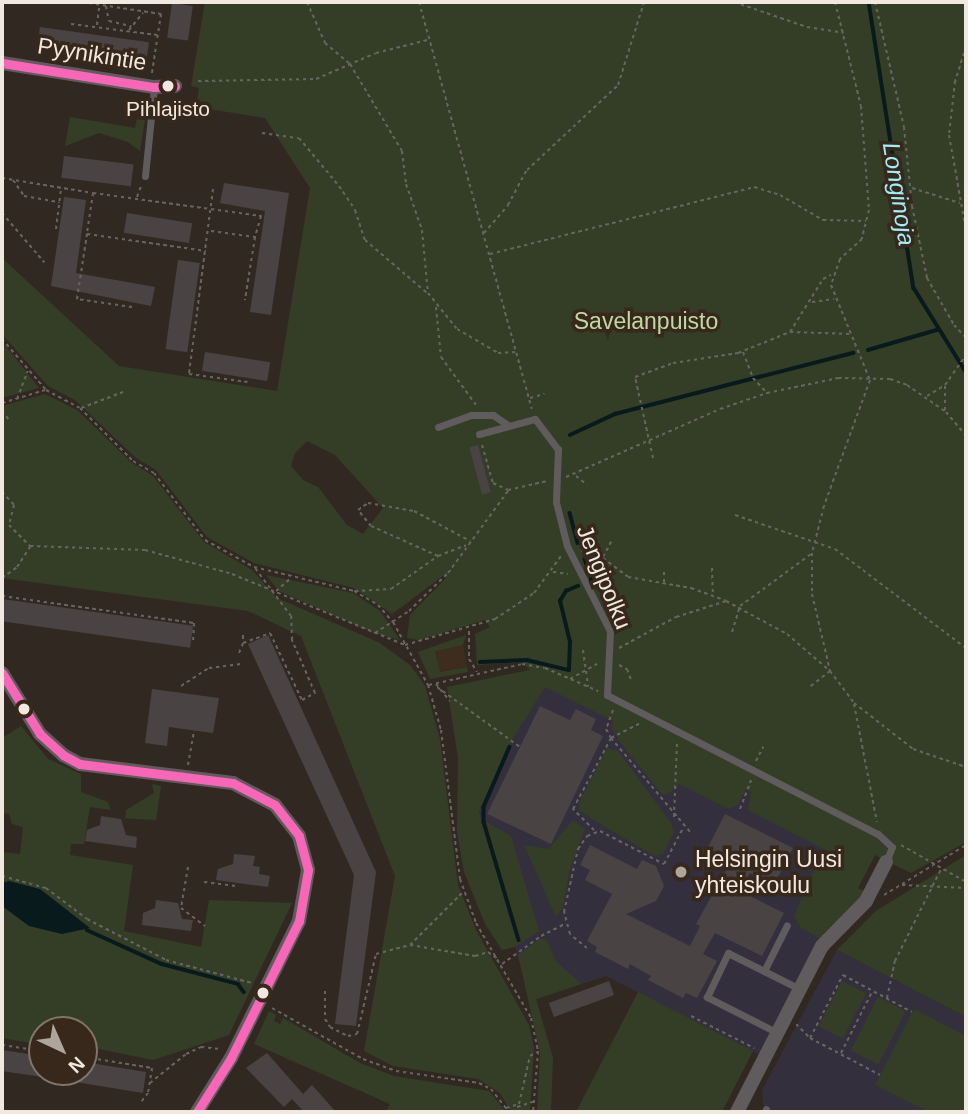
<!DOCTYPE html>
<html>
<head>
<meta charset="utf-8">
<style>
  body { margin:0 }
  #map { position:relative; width:968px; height:1114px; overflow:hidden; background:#312921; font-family:Helvetica,sans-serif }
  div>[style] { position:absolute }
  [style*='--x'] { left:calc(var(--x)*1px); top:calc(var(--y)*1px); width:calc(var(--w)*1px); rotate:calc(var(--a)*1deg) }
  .built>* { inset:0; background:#3e2c1c; transform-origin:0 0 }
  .education>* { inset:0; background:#342f3d }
  .green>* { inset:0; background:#343e27; transform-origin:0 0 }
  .water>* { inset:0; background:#081a1c }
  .stream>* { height:3.5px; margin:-1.75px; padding:0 1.75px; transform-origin:1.75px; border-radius:1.75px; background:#081a1c }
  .building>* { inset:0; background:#494343; transform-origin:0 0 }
  .path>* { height:2px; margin-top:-1px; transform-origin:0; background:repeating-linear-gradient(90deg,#676462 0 3.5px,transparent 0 7px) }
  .lane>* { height:7px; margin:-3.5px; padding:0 3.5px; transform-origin:3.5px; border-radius:3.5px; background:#605c5d }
  .street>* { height:14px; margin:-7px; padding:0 7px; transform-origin:7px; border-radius:7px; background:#605c5d }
  .bus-1>* { height:9px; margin:-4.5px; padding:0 4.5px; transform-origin:4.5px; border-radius:4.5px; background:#fa66b7 }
  .dots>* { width:19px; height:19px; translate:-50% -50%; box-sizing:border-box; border:4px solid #37281b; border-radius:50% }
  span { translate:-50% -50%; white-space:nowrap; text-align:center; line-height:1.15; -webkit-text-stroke:7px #37281b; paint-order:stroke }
  .bus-label { font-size:21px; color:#f1e8df }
  .street-label { font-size:23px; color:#f1e8df }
  .park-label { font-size:23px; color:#bed9a3 }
  .poi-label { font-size:23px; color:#f1e8df }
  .left { translate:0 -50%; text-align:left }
  .water-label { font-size:24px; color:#9feef8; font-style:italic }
  .frame { position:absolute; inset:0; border:4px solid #f1e8df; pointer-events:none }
  .north { position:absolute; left:28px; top:1016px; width:70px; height:70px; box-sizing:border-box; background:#37281b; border:2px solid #817569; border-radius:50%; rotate:136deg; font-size:19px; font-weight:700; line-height:28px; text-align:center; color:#f1e8df }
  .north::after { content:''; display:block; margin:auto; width:24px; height:32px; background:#aea59c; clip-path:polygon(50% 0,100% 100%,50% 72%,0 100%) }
</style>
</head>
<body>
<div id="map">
  <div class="built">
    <i style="left:463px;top:645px;width:22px;height:28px;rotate:80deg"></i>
  </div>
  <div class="education">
    <i style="clip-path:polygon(545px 686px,875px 855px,858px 888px,866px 892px,760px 1055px,606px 976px,530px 1001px,479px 811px,509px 745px)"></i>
    <i style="clip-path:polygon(837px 950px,966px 1017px,966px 1112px,764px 1112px,762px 1090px)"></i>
  </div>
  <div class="green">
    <i style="clip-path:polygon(evenodd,205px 2px,966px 2px,966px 842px,911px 873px,875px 855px,858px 888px,866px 892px,823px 940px,801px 928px,794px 916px,816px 866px,828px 851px,748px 810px,751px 792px,746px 789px,738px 805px,729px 809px,679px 784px,667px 795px,662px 794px,629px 754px,612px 730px,613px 721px,545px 687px,509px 745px,479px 811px,481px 819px,511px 836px,539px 931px,515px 947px,502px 950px,485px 924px,464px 872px,457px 832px,458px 758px,447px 687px,530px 670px,522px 662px,477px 665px,475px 634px,490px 627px,485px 620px,419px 640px,407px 638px,410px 615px,446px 578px,444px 575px,392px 614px,354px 588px,254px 563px,207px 537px,156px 470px,136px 458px,75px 400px,48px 386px,2px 334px,2px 258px,119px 366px,277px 391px,310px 188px,265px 118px,196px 107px,199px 88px,191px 86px,205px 2px,307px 441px,335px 455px,383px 508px,363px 534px,347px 525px,318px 487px,303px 480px,291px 466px,295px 453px,307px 441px)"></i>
    <i style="clip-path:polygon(70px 117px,135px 128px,137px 119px,145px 120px,140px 151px,128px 142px,99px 133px,65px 146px)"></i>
    <i style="clip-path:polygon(2px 342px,9px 350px,39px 388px,2px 398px)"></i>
    <i style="clip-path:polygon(45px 394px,77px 410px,131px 462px,153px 476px,204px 542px,252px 570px,277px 598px,380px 643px,411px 666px,425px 686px,440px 739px,458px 885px,476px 930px,529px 1025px,534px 1048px,530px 1112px,511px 1112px,500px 1093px,478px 1079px,393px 1066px,364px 1051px,395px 876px,301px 636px,248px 611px,2px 578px,2px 406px)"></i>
    <i style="clip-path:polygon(266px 575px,353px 593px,380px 611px,400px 640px,373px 633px,279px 591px)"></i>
    <i style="clip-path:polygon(466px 635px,463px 645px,435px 651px,440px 672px,467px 667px,468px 672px,430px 679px,418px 652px)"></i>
    <i style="clip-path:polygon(21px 726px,48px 759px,81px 774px,81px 792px,108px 802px,111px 810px,90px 807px,84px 844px,71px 844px,70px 855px,133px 865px,124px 931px,201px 947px,209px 900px,292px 903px,229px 1035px,153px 1060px,84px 1046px,84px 1030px,49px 1025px,42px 1030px,42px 1045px,2px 1038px,2px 852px,20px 854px,23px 827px,12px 824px,9px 814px,2px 813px,2px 738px)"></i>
    <i style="clip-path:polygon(607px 748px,618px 751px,671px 823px,674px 833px,663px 854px,654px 856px,579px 811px,579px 803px)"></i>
    <i style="clip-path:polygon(152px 784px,161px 786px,156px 820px,125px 818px,126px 810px,154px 793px)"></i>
    <i style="clip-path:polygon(573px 820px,585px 829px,569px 872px,563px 907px,556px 917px,524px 845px,549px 849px)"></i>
    <i style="clip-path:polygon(966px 855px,966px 1017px,837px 950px,876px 911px)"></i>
    <i style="clip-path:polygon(540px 939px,546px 939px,556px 961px,581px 984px,536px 999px,553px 1058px,551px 1112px,537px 1112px,540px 1052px,518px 955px)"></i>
    <i style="left:842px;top:981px;width:27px;height:51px;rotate:27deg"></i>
    <i style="clip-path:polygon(638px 992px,753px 1051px,722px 1112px,576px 1112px)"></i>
    <i style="left:878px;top:997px;width:31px;height:60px;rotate:27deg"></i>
    <i style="clip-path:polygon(914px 1009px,966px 1036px,966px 1112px,929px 1112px,875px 1085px)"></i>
    <i style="clip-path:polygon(269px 1011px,276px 1015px,274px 1021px,280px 1024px,283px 1018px,360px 1063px,394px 1076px,489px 1091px,506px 1112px,386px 1112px,390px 1104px,254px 1044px)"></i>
  </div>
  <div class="water">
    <i style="clip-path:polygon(9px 881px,40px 889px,90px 928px,62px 934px,29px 926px,2px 906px,2px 883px)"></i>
  </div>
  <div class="stream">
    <i style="--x:869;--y:2;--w:290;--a:81.1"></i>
    <i style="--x:914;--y:288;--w:99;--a:58.2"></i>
    <i style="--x:868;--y:350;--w:72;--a:-16.2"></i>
    <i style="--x:570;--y:435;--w:50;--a:-25"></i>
    <i style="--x:615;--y:414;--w:246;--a:-14.4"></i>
    <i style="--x:570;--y:513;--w:31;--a:75"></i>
    <i style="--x:585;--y:559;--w:21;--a:71"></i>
    <i style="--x:592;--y:579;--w:6;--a:108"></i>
    <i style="--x:480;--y:662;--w:47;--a:-2.4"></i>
    <i style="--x:527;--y:660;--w:43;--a:13.4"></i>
    <i style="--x:569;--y:670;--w:28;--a:-88"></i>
    <i style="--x:570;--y:642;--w:42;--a:-103.7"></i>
    <i style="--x:560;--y:601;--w:12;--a:-59"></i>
    <i style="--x:566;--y:591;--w:13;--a:-23"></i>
    <i style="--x:510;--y:747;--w:65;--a:113.4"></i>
    <i style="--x:484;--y:807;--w:15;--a:90"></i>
    <i style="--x:484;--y:822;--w:123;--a:73.5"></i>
    <i style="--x:87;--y:930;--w:82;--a:24.4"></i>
    <i style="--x:162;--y:964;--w:79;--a:14.7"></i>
    <i style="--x:238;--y:984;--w:10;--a:53"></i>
  </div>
  <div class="building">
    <i style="left:172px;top:3px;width:21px;height:35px;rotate:8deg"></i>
    <i style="left:40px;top:27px;width:110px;height:21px;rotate:8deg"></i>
    <i style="left:64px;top:156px;width:70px;height:22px;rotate:7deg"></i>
    <i style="clip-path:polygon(224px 183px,289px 193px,271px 315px,250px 312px,265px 211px,220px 203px)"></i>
    <i style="clip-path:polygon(64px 197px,86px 200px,76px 273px,155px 287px,151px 306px,51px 286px)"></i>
    <i style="left:127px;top:213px;width:66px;height:20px;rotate:9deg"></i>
    <i style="left:178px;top:260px;width:22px;height:90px;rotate:8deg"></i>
    <i style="left:205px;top:352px;width:66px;height:19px;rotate:9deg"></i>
    <i style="left:478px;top:445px;width:49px;height:9px;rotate:75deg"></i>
    <i style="left:2px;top:599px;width:193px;height:22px;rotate:8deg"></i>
    <i style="clip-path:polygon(268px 635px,376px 872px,356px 1026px,335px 1024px,354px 875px,248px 644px)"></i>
    <i style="clip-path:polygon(152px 689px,219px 698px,213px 733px,169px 727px,167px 746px,145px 743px)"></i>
    <i style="clip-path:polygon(540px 706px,570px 720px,576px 709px,596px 719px,591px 730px,603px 736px,551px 844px,487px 814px)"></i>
    <i style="clip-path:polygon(725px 814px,793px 848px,774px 885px,750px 873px,740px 891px,784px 913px,762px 956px,715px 933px,703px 954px,717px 961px,697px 998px,686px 993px,683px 998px,648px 980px,651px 976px,630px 964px,628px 969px,595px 952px,597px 947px,587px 941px,612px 894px,585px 880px,590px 870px,580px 865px,590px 845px,637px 869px,642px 860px,656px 866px,664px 886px,656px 901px,626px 914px,690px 946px,700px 926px,696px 924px,730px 863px,706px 851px)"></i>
    <i style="clip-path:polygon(101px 816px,121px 819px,126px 835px,137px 837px,136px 848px,85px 841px,87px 830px,100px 825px)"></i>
    <i style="clip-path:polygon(234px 854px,255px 856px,253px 866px,260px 867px,259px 874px,270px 876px,268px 887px,216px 880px,218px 869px,233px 864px)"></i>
    <i style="clip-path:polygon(156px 900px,178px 903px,182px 919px,193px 920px,191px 931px,142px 925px,143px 913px,155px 908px)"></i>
    <i style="left:609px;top:981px;width:15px;height:64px;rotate:70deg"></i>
    <i style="clip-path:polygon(2px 1050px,42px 1056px,42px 1077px,2px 1071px)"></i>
    <i style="clip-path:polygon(267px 1053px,303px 1094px,312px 1085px,336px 1112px,304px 1112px,292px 1099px,284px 1107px,246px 1068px)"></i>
    <i style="clip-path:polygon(84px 1062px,146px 1072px,143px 1093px,45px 1077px,45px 1072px,84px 1072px)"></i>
  </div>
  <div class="path">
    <i style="--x:82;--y:2;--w:80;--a:8.6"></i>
    <i style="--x:161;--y:14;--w:60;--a:98.7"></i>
    <i style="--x:307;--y:2;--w:45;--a:66.3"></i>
    <i style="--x:325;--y:43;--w:33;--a:40"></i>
    <i style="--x:350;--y:64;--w:101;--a:59.1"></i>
    <i style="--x:402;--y:151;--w:33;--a:83"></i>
    <i style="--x:406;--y:184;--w:49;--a:70.8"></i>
    <i style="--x:422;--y:230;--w:63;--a:84.6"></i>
    <i style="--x:428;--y:293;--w:46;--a:51.1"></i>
    <i style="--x:457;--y:329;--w:48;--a:30.3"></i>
    <i style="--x:498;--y:353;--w:19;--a:-3"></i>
    <i style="--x:419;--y:2;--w:422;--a:74.5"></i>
    <i style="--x:734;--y:2;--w:77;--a:18.9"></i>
    <i style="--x:807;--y:27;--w:37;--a:9"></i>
    <i style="--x:835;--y:2;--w:107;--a:76"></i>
    <i style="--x:861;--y:106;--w:104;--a:85.6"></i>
    <i style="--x:869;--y:210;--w:30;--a:104"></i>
    <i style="--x:862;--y:239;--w:30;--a:138"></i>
    <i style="--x:840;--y:259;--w:28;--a:109"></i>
    <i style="--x:831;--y:285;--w:103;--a:67.7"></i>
    <i style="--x:870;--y:380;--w:134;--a:110.1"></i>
    <i style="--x:824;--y:506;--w:49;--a:104.3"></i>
    <i style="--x:812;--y:553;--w:41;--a:90"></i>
    <i style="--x:812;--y:594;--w:79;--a:76.8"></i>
    <i style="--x:830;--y:671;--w:40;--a:53"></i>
    <i style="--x:854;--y:703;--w:75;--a:37.9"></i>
    <i style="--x:913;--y:749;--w:56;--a:18.8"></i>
    <i style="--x:875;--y:2;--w:128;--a:76.9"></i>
    <i style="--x:904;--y:127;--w:79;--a:84.2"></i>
    <i style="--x:912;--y:206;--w:74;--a:78.2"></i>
    <i style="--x:927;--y:278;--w:54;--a:60.1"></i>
    <i style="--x:954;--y:325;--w:18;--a:47"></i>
    <i style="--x:106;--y:6;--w:15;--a:79"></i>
    <i style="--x:109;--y:21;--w:23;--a:13"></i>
    <i style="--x:71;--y:24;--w:87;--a:7.3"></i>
    <i style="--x:97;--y:25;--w:23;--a:-83"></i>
    <i style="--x:129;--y:30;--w:22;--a:-51"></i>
    <i style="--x:966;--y:46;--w:37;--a:107"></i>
    <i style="--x:955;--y:81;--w:54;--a:96.3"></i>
    <i style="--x:949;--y:135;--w:97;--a:79.9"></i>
    <i style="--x:198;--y:81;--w:118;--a:-1"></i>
    <i style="--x:316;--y:79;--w:65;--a:-23.4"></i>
    <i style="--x:376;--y:53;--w:53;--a:-14.3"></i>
    <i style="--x:262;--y:133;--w:37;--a:8"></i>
    <i style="--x:299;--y:138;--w:62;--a:50.2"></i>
    <i style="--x:339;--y:186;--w:29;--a:56"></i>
    <i style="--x:355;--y:210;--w:32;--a:72"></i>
    <i style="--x:365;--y:240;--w:82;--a:40.5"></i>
    <i style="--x:2;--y:178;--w:92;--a:9.4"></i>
    <i style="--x:93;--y:193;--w:40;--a:98.5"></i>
    <i style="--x:13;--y:180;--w:19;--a:55"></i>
    <i style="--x:24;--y:196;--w:36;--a:10"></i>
    <i style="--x:912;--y:188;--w:50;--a:17.4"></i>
    <i style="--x:213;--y:189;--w:187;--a:97.4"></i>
    <i style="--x:189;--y:374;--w:59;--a:7.9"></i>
    <i style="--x:93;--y:193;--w:170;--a:7.8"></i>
    <i style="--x:261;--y:216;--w:22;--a:106"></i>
    <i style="--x:137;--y:197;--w:12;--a:-70"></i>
    <i style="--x:2;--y:213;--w:65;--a:49.4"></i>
    <i style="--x:56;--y:229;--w:40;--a:-82.9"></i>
    <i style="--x:211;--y:231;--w:44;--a:7.8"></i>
    <i style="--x:255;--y:237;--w:64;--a:99"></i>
    <i style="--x:484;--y:233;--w:37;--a:-49"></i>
    <i style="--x:508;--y:205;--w:40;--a:-62"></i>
    <i style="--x:527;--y:170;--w:125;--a:-43"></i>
    <i style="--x:618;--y:85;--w:87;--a:-72.6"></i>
    <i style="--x:490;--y:254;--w:272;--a:-14.2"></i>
    <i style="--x:754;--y:187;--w:27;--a:17"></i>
    <i style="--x:780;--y:195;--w:50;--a:30.2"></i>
    <i style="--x:823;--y:220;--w:43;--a:1.3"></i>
    <i style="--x:812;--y:302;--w:22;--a:-8"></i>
    <i style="--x:132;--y:307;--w:56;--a:-171.7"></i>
    <i style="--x:77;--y:299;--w:66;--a:-81.3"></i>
    <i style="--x:87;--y:234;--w:120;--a:8.1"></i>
    <i style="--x:436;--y:307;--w:50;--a:84.3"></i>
    <i style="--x:441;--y:357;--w:59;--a:53.9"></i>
    <i style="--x:790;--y:332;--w:62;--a:-58.1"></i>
    <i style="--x:823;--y:279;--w:9;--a:-27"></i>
    <i style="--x:2;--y:339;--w:67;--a:49.2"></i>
    <i style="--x:46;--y:390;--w:38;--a:28"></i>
    <i style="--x:80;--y:408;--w:75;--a:45"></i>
    <i style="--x:133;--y:461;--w:24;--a:30"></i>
    <i style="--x:154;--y:473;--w:84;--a:52.7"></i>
    <i style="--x:205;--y:540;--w:56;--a:28.9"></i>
    <i style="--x:254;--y:567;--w:103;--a:13.5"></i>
    <i style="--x:354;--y:591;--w:28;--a:30"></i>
    <i style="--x:378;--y:605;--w:23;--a:49"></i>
    <i style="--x:393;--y:622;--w:72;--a:60.9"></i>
    <i style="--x:428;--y:685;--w:47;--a:73.9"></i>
    <i style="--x:441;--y:730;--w:150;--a:82.7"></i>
    <i style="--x:460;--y:879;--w:47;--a:70"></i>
    <i style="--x:476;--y:923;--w:110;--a:59.9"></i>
    <i style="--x:531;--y:1018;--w:34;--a:78"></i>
    <i style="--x:538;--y:1051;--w:61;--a:94.7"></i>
    <i style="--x:743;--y:352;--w:28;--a:69"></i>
    <i style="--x:753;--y:378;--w:21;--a:47"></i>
    <i style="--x:945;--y:386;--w:25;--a:90"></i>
    <i style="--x:927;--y:396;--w:21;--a:-31"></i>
    <i style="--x:945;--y:385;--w:37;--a:-55"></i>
    <i style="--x:530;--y:398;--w:15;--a:-16"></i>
    <i style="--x:17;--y:399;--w:30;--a:-69"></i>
    <i style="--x:2;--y:403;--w:45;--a:-16.8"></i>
    <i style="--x:81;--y:408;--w:45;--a:-20.9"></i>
    <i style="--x:2;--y:411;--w:11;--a:52"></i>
    <i style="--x:482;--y:445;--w:40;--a:74"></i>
    <i style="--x:493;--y:483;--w:17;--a:25"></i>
    <i style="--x:508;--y:490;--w:40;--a:-13"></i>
    <i style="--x:653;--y:458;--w:83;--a:-102.5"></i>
    <i style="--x:635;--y:377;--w:40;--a:-20.2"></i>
    <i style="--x:673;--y:363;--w:66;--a:-8.7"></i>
    <i style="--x:738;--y:353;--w:56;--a:-22"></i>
    <i style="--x:790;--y:332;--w:60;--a:1.9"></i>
    <i style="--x:576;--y:476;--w:14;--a:39"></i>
    <i style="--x:566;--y:477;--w:168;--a:-23.8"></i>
    <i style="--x:720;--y:409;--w:50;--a:-18.8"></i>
    <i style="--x:767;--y:393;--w:73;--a:-11.9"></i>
    <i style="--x:838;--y:378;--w:52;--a:1.1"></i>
    <i style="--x:890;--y:379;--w:18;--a:19"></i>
    <i style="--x:907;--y:385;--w:47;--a:34.7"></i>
    <i style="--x:946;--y:412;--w:31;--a:50"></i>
    <i style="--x:2;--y:492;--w:18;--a:47"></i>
    <i style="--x:14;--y:505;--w:21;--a:104"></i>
    <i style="--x:9;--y:525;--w:30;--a:45"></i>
    <i style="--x:30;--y:546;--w:115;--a:2"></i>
    <i style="--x:145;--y:550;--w:90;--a:15.4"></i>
    <i style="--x:232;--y:574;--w:187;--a:22.3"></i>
    <i style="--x:405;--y:645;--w:94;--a:-16.1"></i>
    <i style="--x:495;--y:619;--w:47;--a:-33.7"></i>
    <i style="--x:534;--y:593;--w:46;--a:-53.9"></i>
    <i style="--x:735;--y:515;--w:106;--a:18.8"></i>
    <i style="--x:835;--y:549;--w:164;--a:37.1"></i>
    <i style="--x:581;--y:551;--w:23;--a:18"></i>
    <i style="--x:603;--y:558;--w:31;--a:37"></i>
    <i style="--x:628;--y:577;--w:64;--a:9.9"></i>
    <i style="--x:691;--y:588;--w:37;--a:20"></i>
    <i style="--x:438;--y:556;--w:73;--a:-155.9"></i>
    <i style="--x:371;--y:526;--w:21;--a:-129"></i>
    <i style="--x:358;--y:510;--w:12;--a:-35"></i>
    <i style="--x:368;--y:503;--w:47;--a:9.9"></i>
    <i style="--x:414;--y:511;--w:64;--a:28.2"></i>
    <i style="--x:603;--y:557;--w:19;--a:-62"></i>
    <i style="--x:712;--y:568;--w:26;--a:88"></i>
    <i style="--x:553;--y:572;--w:15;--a:8"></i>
    <i style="--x:2;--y:578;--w:19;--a:-36"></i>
    <i style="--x:17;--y:567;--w:24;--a:-57"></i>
    <i style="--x:664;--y:582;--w:13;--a:-90"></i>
    <i style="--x:276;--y:591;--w:20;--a:-41"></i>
    <i style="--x:355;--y:591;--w:36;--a:-3"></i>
    <i style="--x:391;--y:589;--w:57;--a:-35.1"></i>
    <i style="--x:438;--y:556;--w:30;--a:-21"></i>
    <i style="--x:2;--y:596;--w:194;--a:8"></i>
    <i style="--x:194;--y:623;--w:20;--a:93"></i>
    <i style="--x:469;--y:631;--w:28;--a:90"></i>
    <i style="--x:469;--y:659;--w:15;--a:58"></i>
    <i style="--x:732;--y:632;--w:27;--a:-73"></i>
    <i style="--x:740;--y:606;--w:88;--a:-36.2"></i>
    <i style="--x:375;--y:633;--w:40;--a:-32.9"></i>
    <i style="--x:409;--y:611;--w:54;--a:-44.3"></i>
    <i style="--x:448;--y:573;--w:102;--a:-53.8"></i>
    <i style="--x:243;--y:635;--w:7;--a:90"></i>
    <i style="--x:619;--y:648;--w:65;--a:-28.5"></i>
    <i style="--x:676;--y:617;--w:52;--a:-17.7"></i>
    <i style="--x:726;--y:601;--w:69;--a:28.4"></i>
    <i style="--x:787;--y:634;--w:57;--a:40.7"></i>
    <i style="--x:830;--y:671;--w:28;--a:142"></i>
    <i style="--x:583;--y:650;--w:37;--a:82"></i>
    <i style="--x:239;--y:653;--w:11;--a:-68"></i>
    <i style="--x:243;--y:643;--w:29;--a:-20"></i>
    <i style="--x:270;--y:633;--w:74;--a:64.5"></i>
    <i style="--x:302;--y:700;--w:15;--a:-28"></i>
    <i style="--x:315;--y:693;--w:58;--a:-113.5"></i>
    <i style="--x:292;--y:640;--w:24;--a:-92"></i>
    <i style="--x:291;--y:616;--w:60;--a:-126.9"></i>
    <i style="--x:619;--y:665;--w:9;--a:27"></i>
    <i style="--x:627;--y:669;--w:12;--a:70"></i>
    <i style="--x:570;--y:679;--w:31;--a:-29"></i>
    <i style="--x:436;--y:684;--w:22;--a:51"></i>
    <i style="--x:429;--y:685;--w:95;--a:-12.7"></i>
    <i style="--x:522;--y:664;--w:23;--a:10"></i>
    <i style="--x:545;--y:668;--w:58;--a:23.5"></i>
    <i style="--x:181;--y:686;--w:33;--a:-33"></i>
    <i style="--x:209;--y:668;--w:34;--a:-7"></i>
    <i style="--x:437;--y:687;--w:102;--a:35.9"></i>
    <i style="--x:854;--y:704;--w:120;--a:79"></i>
    <i style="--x:613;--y:710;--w:20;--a:110"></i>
    <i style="--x:606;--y:729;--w:10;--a:61"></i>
    <i style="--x:611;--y:738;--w:124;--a:49.9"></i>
    <i style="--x:756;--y:761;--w:16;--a:-63"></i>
    <i style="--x:188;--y:765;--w:35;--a:-80"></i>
    <i style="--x:740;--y:809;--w:31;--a:-69"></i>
    <i style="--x:674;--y:817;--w:74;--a:-87.7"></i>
    <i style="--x:594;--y:830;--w:30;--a:-135"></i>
    <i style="--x:573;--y:809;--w:81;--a:-61.8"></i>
    <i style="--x:611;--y:738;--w:34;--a:-27"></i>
    <i style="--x:901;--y:845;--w:75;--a:29.6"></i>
    <i style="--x:188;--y:867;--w:42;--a:99.7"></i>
    <i style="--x:181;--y:908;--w:30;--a:37"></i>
    <i style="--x:2;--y:876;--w:46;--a:15.3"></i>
    <i style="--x:46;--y:888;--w:51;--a:37.1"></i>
    <i style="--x:87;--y:919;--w:89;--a:27.4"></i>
    <i style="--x:166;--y:960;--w:89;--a:15"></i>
    <i style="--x:204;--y:882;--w:34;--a:7"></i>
    <i style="--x:902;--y:885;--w:64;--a:2.7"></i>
    <i style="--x:884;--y:895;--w:96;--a:-31.4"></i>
    <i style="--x:410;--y:945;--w:66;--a:9.6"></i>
    <i style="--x:475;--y:956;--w:14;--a:-17"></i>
    <i style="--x:488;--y:952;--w:12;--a:35"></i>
    <i style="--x:587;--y:948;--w:22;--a:-141"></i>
    <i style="--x:570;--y:934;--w:23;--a:-105"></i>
    <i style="--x:564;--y:912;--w:65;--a:-77.5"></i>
    <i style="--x:578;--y:849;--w:16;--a:-55"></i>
    <i style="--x:587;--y:836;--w:14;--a:-21"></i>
    <i style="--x:600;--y:831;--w:72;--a:27.3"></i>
    <i style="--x:664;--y:864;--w:40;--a:-62"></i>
    <i style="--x:502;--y:964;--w:48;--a:-35.7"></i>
    <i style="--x:541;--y:936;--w:27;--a:-27"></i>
    <i style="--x:325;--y:991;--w:28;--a:90"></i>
    <i style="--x:325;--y:1019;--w:9;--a:58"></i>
    <i style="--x:330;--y:1027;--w:20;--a:27"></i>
    <i style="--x:348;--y:1036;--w:9;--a:-13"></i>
    <i style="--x:357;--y:1034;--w:82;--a:-76.6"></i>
    <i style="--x:376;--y:954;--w:35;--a:-15"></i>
    <i style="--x:410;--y:945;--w:75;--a:-45"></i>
    <i style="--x:887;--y:998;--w:38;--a:-78"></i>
    <i style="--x:895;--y:961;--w:103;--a:-63.4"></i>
    <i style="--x:272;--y:1008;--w:104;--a:29.3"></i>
    <i style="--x:363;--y:1059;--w:35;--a:20"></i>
    <i style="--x:396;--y:1071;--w:84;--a:8.2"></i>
    <i style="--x:479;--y:1083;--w:13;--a:27"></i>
    <i style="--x:491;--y:1089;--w:29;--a:52"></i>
    <i style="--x:691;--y:1016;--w:71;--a:26.9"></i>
    <i style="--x:796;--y:1024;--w:20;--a:45"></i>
    <i style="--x:810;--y:1038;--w:79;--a:27.9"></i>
    <i style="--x:810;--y:1038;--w:71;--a:-62.4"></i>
    <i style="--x:843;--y:975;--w:78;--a:28.2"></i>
    <i style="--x:2;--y:1045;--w:40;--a:8.5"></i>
    <i style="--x:841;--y:1053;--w:68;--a:-63.1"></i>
    <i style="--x:84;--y:1057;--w:69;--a:9.2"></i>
    <i style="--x:152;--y:1068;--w:25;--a:99"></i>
    <i style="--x:148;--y:1093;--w:11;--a:128"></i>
    <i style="--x:150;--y:1083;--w:46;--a:-38.9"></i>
    <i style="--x:186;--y:1054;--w:17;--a:-25"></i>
    <i style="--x:201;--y:1047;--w:19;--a:6"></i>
    <i style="--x:517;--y:1107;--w:19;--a:-18"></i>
    <i style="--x:506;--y:1108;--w:14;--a:-17"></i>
    <i style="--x:519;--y:1104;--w:49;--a:-77.1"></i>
    <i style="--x:530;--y:1056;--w:8;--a:-30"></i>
  </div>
  <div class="lane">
    <i style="--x:145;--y:176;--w:89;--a:-84.2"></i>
    <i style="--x:438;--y:427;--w:35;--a:-20"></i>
    <i style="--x:471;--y:415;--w:22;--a:0"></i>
    <i style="--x:493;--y:415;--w:18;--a:34"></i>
    <i style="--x:479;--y:434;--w:58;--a:-15"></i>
    <i style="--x:535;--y:419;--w:38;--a:53"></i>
    <i style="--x:558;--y:449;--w:53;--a:92.2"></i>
    <i style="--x:556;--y:502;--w:45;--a:76"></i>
    <i style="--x:567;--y:546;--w:95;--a:63.2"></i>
    <i style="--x:610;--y:631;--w:64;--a:92.7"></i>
    <i style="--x:607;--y:695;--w:305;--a:27.2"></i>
    <i style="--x:878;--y:834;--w:19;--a:43"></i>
    <i style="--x:892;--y:847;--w:16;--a:112"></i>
    <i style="--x:764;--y:971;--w:51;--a:-63.4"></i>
    <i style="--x:778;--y:1033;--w:80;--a:-153.1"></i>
    <i style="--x:707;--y:997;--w:49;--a:-64.5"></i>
    <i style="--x:728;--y:953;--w:80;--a:26.6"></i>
    <i style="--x:765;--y:1112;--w:3;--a:-72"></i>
  </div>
  <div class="street">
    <i style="--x:2;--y:63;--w:154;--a:9"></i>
    <i style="--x:154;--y:87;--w:21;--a:-3"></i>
    <i style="--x:2;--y:673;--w:72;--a:58.1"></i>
    <i style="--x:40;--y:734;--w:31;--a:42"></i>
    <i style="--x:63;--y:755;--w:19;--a:28"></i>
    <i style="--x:80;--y:764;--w:154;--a:7.1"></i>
    <i style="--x:233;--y:783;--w:47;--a:27.6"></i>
    <i style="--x:275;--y:805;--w:39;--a:52"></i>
    <i style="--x:299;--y:836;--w:35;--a:75"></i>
    <i style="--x:308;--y:870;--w:52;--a:100"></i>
    <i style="--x:299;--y:921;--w:153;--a:116.4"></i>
    <i style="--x:231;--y:1058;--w:64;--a:122.2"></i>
    <i style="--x:737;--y:1112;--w:186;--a:-62.9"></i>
    <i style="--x:822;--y:946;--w:63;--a:-45.6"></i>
    <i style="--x:866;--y:901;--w:44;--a:-62.9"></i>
  </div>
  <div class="bus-1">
    <i style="--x:2;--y:63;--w:154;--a:9"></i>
    <i style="--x:154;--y:87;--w:21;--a:-3"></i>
    <i style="--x:2;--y:673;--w:72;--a:58.1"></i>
    <i style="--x:40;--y:734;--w:31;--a:42"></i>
    <i style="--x:63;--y:755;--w:19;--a:28"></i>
    <i style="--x:80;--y:764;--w:154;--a:7.1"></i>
    <i style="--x:233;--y:783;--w:47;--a:27.6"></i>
    <i style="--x:275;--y:805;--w:39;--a:52"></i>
    <i style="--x:299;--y:836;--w:35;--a:75"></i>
    <i style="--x:308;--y:870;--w:52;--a:100"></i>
    <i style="--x:299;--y:921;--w:153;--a:116.4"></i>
    <i style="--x:231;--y:1058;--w:64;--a:122.2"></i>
  </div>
  <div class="dots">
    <i style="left:168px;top:86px;background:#f1e8df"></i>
    <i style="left:24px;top:709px;background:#f1e8df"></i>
    <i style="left:681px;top:872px;background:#aea59c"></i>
    <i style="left:263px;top:993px;background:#f1e8df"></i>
  </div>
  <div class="bus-label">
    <span style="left:168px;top:109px">Pihlajisto</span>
  </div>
  <div class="street-label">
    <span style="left:92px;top:54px;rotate:9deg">Pyynikintie</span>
    <span style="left:604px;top:577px;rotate:68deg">Jengipolku</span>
  </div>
  <div class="park-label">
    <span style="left:646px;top:321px">Savelanpuisto</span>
  </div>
  <div class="poi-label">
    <span class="left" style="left:695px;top:872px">Helsingin Uusi<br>yhteiskoulu</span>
  </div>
  <div class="water-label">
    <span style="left:899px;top:194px;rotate:81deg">Longinoja</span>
  </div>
  <div class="frame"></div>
  <div class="north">N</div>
</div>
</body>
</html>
